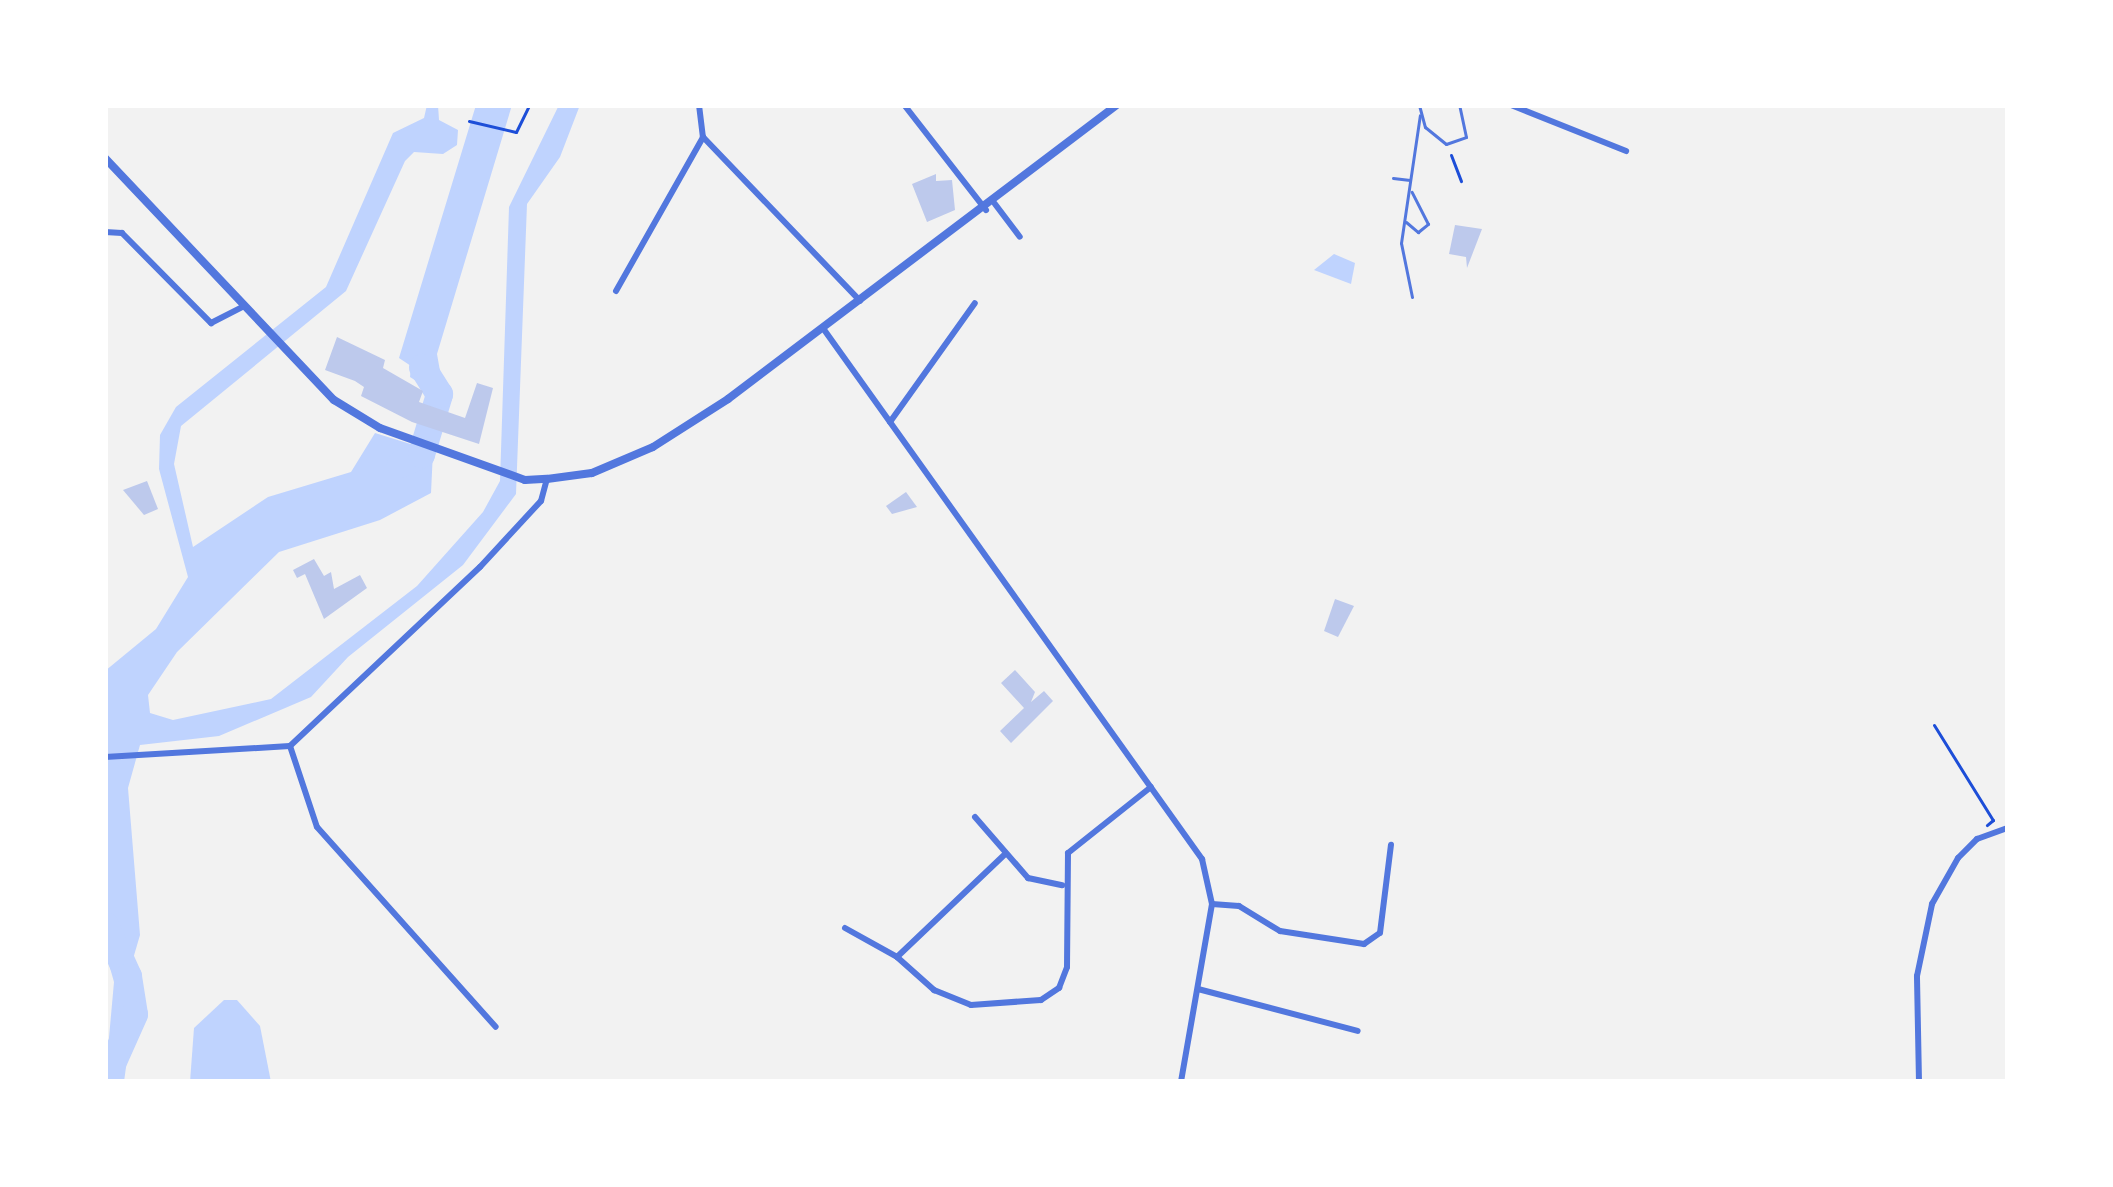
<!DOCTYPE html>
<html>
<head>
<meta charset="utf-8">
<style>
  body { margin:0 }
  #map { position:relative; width:2113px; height:1187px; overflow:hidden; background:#f2f2f2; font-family:"Varela Round",sans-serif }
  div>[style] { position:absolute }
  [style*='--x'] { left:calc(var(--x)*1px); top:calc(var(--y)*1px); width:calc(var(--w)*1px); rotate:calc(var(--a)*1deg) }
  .water>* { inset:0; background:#bfd3fe }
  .river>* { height:27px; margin:-13.5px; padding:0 13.5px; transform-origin:13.5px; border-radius:13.5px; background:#bfd3fe }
  .building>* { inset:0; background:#bdc9ec }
  .path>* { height:3px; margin:-1.5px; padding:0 1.5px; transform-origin:1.5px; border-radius:1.5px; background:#1d4ed8 }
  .service>* { height:3px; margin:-1.5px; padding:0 1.5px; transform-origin:1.5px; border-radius:1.5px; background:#5277de }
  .minor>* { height:6px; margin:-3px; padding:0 3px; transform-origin:3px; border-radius:3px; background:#5277de }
  .tertiary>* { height:8px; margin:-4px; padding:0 4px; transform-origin:4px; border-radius:4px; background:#5277de }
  span { translate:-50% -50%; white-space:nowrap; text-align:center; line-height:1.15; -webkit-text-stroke:9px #fff; paint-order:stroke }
  .frame { position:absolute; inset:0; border:108px solid #fff; pointer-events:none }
</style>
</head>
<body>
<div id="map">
  <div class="water">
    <i style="clip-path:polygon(427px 105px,438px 105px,439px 120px,458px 130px,457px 145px,443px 154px,414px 152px,405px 161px,346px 291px,181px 426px,174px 464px,193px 547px,268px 497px,351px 472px,375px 433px,433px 451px,431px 493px,380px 520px,279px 552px,177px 652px,148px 695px,150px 713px,173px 720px,271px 699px,417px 586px,483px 512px,500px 481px,509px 207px,559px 105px,580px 105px,560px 157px,527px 204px,516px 494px,463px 565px,348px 657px,311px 697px,219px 736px,140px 745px,128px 788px,140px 935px,128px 976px,133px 1015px,124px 1082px,105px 1082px,114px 982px,105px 950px,105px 671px,156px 629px,188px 577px,159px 469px,160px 435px,176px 407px,326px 287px,393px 133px,424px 118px)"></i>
    <i style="clip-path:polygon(476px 105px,512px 105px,437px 354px,445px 399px,410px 377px,411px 366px,399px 358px)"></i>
    <i style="clip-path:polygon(1334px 254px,1355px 263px,1351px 284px,1314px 270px)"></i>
    <i style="clip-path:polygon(224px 1000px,237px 1000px,260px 1026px,271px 1082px,190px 1082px,194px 1028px)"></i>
  </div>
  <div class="river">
    <i style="--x:400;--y:464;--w:23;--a:-25"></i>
    <i style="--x:421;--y:454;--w:63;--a:-73.3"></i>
    <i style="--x:439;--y:394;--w:32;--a:-122"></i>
    <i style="--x:105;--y:925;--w:56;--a:65.7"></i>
    <i style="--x:128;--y:976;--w:38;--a:81"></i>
    <i style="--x:134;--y:1014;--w:71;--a:114"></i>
  </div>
  <div class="building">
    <i style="clip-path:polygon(936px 174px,936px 181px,952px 180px,955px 210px,927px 222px,912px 184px)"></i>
    <i style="clip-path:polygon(1455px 225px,1482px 229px,1467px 268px,1466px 257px,1449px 254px)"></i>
    <i style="clip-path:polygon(337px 337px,385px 360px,383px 368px,423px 391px,419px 402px,465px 418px,477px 383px,493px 388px,479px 444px,412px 422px,361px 396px,364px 387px,355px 381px,325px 370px)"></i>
    <i style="clip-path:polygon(147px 481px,158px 509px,144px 515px,123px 490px)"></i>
    <i style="clip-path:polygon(906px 492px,917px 507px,892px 514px,886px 506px)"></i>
    <i style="clip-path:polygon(314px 559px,324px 576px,331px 572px,334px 589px,360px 575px,367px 588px,324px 619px,305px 574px,297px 578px,293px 570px)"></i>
    <i style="clip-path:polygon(1335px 599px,1354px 606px,1338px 637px,1324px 631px)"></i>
    <i style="clip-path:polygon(1015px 670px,1035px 692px,1031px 702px,1044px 691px,1053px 701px,1011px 743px,1000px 731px,1024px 708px,1001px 683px)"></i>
  </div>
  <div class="path">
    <i style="--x:469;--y:121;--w:48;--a:13.2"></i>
    <i style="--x:516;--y:132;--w:30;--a:-64"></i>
    <i style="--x:1451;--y:155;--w:28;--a:69"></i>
    <i style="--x:1934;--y:725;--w:112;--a:58.2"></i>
    <i style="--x:1993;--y:820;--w:8;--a:140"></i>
  </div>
  <div class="service">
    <i style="--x:1419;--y:105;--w:23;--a:75"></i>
    <i style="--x:1425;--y:127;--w:27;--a:39"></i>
    <i style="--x:1446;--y:144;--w:21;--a:-19"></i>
    <i style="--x:1466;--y:137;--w:33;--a:-102"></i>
    <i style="--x:1393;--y:178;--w:17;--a:7"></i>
    <i style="--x:1406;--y:222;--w:16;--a:40"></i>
    <i style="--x:1418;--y:232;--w:13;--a:-39"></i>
    <i style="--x:1428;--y:224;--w:36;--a:-117"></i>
    <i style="--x:1412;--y:297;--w:55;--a:-101.5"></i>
    <i style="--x:1401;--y:243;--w:129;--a:-81.6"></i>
  </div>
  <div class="minor">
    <i style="--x:699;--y:105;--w:32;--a:83"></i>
    <i style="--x:1511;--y:105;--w:124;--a:21.8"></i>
    <i style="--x:905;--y:106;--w:132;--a:52.1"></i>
    <i style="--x:995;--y:204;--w:41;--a:52.9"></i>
    <i style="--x:105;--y:232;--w:17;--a:3"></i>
    <i style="--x:122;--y:233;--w:127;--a:45.3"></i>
    <i style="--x:211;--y:323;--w:36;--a:-27"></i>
    <i style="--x:616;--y:291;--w:177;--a:-60.5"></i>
    <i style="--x:703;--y:137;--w:227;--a:46.2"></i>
    <i style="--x:105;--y:304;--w:13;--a:90"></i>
    <i style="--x:825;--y:331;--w:649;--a:54.47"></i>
    <i style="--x:1202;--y:859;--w:46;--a:77.5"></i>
    <i style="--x:1212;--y:904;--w:181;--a:99.9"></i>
    <i style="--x:890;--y:422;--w:146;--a:-54.5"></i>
    <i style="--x:290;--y:746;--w:85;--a:71.6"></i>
    <i style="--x:317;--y:827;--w:268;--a:48.2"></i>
    <i style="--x:105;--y:757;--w:185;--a:-3.4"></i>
    <i style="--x:290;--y:746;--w:261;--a:-43.3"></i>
    <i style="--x:480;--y:567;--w:90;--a:-47.3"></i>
    <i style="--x:541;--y:501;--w:23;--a:-75"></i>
    <i style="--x:975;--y:817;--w:81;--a:49"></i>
    <i style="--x:1028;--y:878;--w:35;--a:12"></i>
    <i style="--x:1212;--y:904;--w:27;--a:4"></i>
    <i style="--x:1239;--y:906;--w:48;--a:31.4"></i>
    <i style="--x:1280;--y:931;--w:85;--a:8.8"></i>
    <i style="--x:1364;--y:944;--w:19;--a:-35"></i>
    <i style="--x:1380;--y:933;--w:89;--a:-82.9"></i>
    <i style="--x:845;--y:928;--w:60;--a:29.1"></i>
    <i style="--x:897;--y:957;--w:50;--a:41.7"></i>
    <i style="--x:934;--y:990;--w:40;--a:22"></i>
    <i style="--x:971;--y:1005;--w:70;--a:-4.1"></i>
    <i style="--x:1041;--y:1000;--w:22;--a:-34"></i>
    <i style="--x:1059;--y:988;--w:22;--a:-69"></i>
    <i style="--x:1067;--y:967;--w:114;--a:-89.5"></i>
    <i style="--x:1068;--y:853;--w:106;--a:-38.5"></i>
    <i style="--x:897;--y:957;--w:149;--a:-43.6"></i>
    <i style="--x:1198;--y:989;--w:165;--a:14.7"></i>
    <i style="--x:1919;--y:1082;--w:106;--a:-91.1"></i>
    <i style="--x:1917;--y:976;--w:74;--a:-78.2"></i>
    <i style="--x:1932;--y:904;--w:53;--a:-60.5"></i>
    <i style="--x:1958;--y:858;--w:27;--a:-45"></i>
    <i style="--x:1977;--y:839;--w:33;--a:-20"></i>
  </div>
  <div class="tertiary">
    <i style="--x:105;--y:158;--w:333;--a:46.6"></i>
    <i style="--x:334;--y:400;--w:54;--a:31.3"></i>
    <i style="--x:380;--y:428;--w:154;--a:19.7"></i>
    <i style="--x:525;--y:480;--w:22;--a:-3"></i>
    <i style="--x:547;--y:479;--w:45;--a:-7.6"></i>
    <i style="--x:592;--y:473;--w:66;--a:-23.1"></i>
    <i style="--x:653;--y:447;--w:89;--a:-32.6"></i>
    <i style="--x:728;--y:399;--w:488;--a:-37.1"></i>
  </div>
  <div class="frame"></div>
</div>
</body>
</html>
